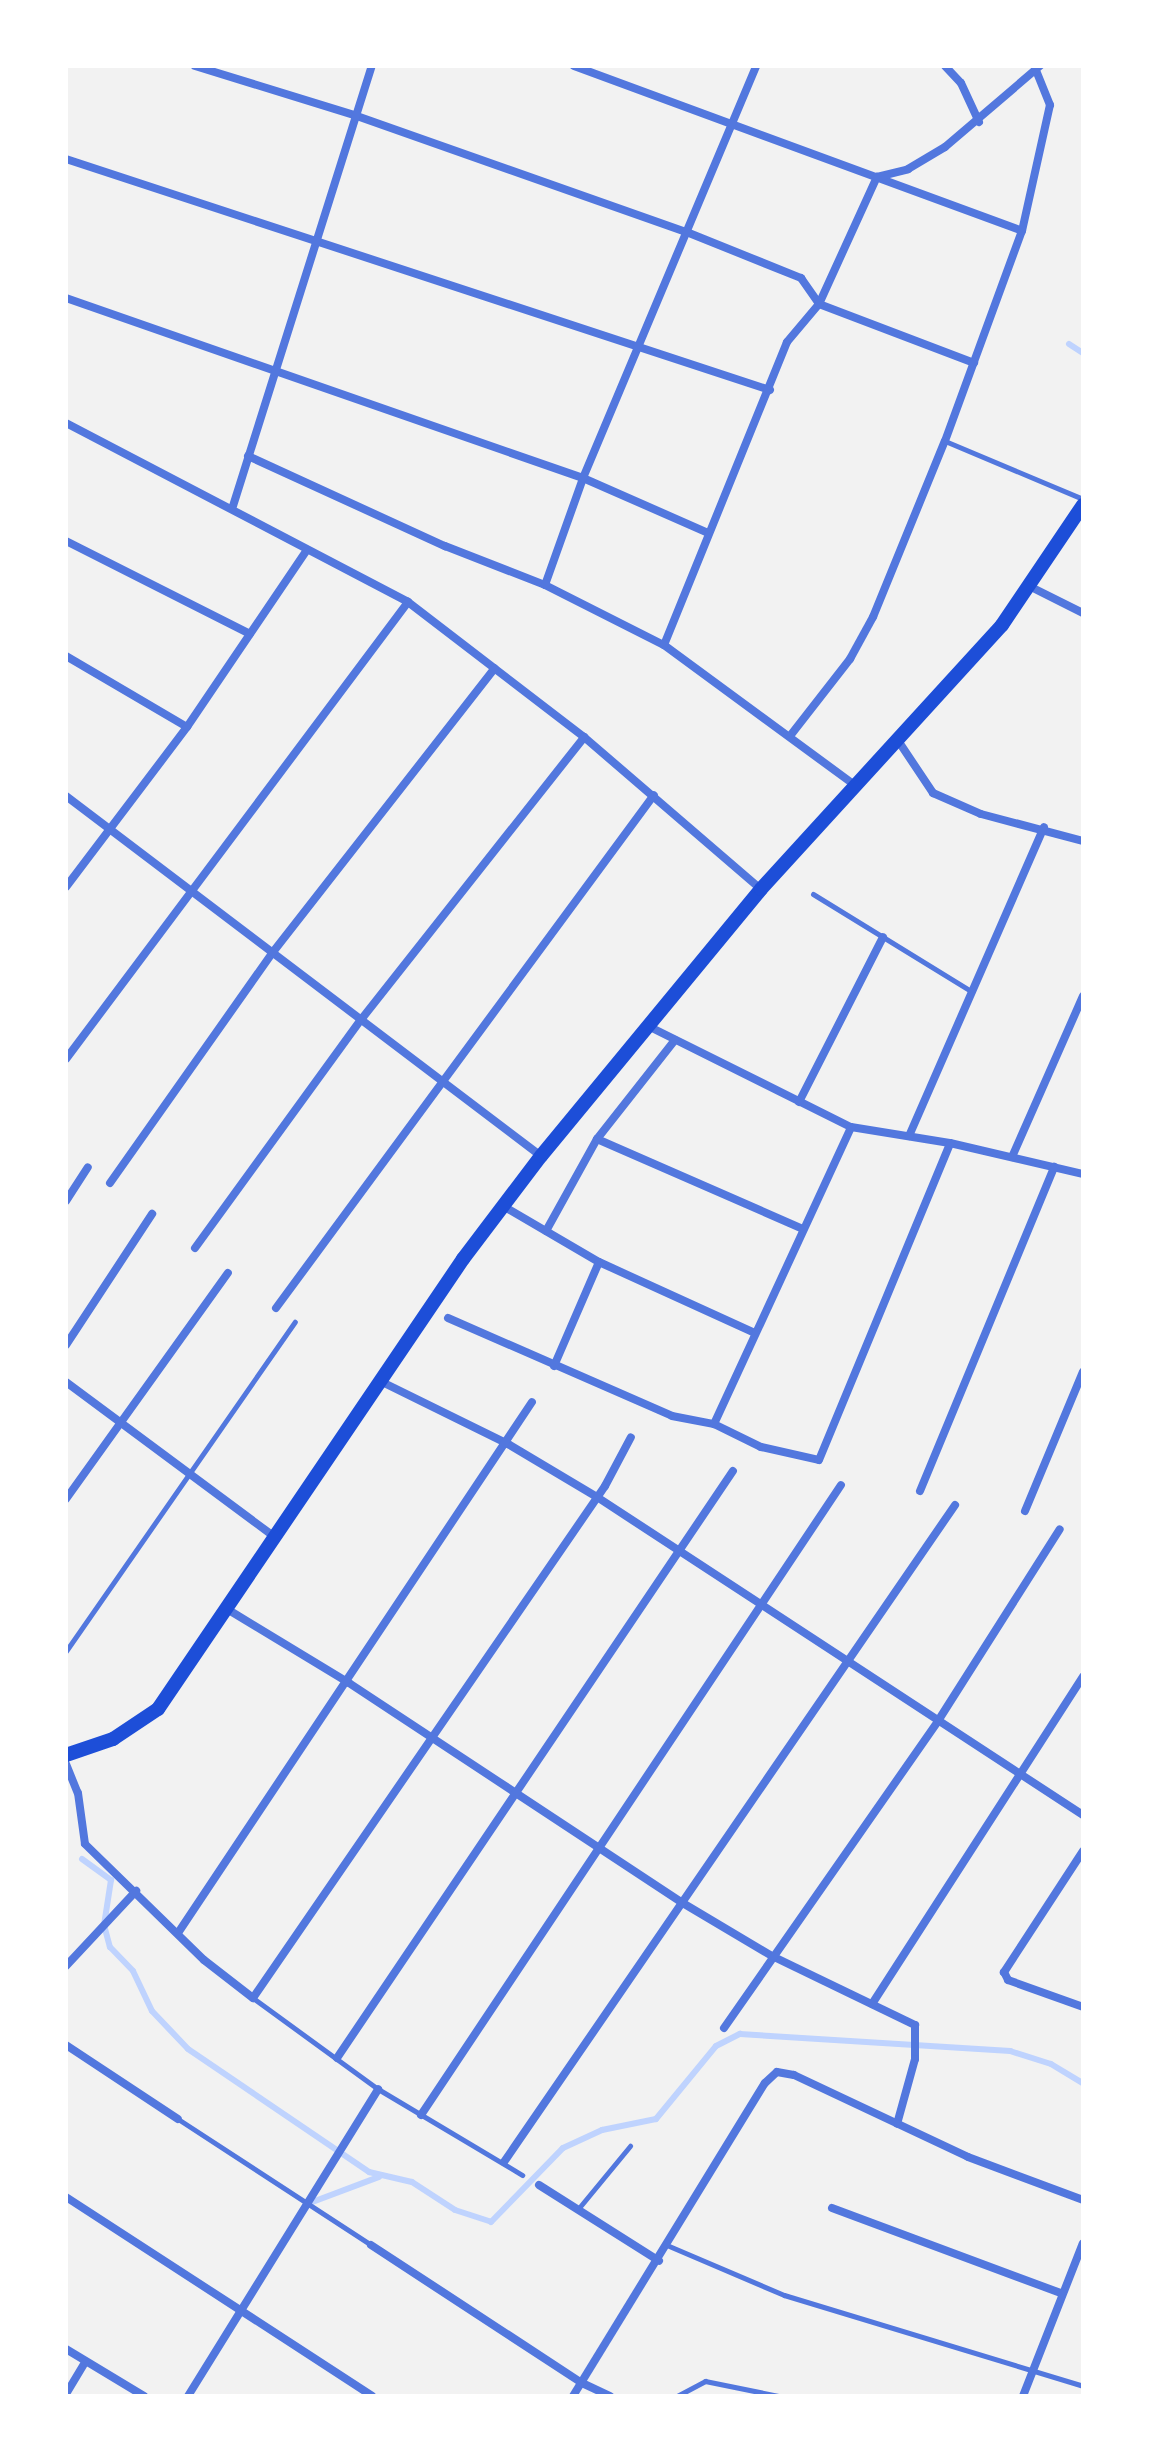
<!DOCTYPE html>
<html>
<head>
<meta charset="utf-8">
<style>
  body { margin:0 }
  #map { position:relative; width:1149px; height:2462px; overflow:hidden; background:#f2f2f2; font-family:Montserrat,sans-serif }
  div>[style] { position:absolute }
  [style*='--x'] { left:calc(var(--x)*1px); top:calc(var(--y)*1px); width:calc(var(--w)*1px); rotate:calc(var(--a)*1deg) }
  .stream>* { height:6px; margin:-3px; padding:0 3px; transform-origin:3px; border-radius:3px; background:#bfd3fe }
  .service>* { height:5px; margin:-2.5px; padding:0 2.5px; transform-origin:2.5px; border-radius:2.5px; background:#5277de }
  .minor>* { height:8px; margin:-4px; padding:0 4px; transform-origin:4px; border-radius:4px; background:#5277de }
  .secondary>* { height:14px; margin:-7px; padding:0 7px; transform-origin:7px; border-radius:7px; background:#1d4ed8 }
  span { translate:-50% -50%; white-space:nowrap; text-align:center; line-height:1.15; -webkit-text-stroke:7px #fff; paint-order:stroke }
  .frame { position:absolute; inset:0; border:68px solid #fff; pointer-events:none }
</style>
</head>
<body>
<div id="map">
  <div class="stream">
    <i style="--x:1069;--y:344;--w:17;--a:33"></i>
    <i style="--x:82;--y:1859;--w:36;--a:36"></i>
    <i style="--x:111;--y:1880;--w:46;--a:98.8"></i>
    <i style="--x:104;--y:1925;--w:23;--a:75"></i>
    <i style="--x:110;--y:1947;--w:33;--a:46"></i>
    <i style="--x:133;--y:1971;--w:44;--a:64.6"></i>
    <i style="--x:152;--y:2011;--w:52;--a:46.5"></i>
    <i style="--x:188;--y:2049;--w:219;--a:34.2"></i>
    <i style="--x:369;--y:2172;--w:44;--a:13.1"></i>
    <i style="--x:412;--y:2182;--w:51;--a:33.1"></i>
    <i style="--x:455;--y:2210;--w:38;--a:18"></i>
    <i style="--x:491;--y:2222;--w:103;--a:-45.8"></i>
    <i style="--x:563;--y:2148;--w:43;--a:-24.8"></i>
    <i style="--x:602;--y:2130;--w:55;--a:-11.5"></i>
    <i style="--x:656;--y:2119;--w:94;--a:-50.6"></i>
    <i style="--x:716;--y:2046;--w:27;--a:-27"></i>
    <i style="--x:740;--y:2034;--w:271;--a:3.6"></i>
    <i style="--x:1010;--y:2051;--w:43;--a:17.6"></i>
    <i style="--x:1051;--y:2064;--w:37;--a:31"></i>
    <i style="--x:307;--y:2204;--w:77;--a:-20.6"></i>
  </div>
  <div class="service">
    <i style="--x:945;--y:441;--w:150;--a:22.8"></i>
    <i style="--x:813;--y:894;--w:187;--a:31.6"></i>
    <i style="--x:66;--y:1651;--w:401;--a:-55.2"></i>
    <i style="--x:253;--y:1998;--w:155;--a:36.1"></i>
    <i style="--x:378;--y:2089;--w:168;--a:30.8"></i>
    <i style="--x:178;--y:2119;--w:230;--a:33.1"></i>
    <i style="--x:578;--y:2209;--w:82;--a:-50.5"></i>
    <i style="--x:669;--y:2246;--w:125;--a:23.1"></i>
    <i style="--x:784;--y:2295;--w:313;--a:16.9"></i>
    <i style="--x:677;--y:2396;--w:32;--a:-28"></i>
    <i style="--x:705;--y:2381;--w:76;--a:11.5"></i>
  </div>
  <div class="minor">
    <i style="--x:195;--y:66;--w:166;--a:17.1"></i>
    <i style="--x:354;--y:115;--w:355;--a:19.4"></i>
    <i style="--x:689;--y:233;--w:121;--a:21.9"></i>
    <i style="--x:801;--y:278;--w:32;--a:55"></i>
    <i style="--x:819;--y:304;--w:166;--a:20.8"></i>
    <i style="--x:574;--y:66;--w:477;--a:20.2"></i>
    <i style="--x:945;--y:66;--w:23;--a:47"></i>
    <i style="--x:961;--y:83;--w:43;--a:65.2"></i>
    <i style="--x:66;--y:159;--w:741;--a:18.17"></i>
    <i style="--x:66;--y:298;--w:547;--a:19.2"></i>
    <i style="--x:583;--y:478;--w:137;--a:23.7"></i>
    <i style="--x:66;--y:423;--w:386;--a:27.6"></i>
    <i style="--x:408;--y:602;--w:222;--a:37.5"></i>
    <i style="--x:584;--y:737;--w:233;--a:40.7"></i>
    <i style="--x:248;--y:456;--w:217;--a:24.6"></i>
    <i style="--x:445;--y:546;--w:107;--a:21.3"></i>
    <i style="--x:545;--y:585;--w:133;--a:26.8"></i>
    <i style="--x:664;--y:645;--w:238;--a:36.3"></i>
    <i style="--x:233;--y:506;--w:461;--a:-72.5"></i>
    <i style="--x:66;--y:541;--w:206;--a:26.8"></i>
    <i style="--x:545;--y:585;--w:114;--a:-70.4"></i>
    <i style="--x:583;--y:478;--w:447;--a:-67.2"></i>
    <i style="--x:1029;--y:586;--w:60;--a:26.6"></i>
    <i style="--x:664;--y:645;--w:327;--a:-67.9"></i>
    <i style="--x:787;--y:342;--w:50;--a:-49.9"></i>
    <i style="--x:819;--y:304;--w:140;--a:-65.5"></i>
    <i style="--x:877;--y:177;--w:32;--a:-14"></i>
    <i style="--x:908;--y:169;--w:43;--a:-30.7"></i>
    <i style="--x:945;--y:147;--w:125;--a:-40.5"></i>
    <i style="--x:66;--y:656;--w:140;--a:30.4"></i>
    <i style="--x:790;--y:736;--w:98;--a:-52.1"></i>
    <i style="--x:850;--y:659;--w:48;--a:-61.3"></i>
    <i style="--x:873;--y:617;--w:190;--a:-67.8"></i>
    <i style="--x:945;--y:441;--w:224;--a:-69.9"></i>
    <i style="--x:1022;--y:231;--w:129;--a:-77.5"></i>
    <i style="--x:1050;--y:105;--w:35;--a:-112"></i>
    <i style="--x:897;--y:739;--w:65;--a:56.3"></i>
    <i style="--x:933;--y:793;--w:52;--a:23.6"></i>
    <i style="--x:981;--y:814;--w:106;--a:14.8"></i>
    <i style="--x:66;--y:796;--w:596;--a:37.16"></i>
    <i style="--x:66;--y:887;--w:201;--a:-52.9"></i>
    <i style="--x:187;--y:727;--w:212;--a:-55.9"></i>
    <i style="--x:648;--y:1026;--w:227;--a:26.5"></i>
    <i style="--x:851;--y:1127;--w:100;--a:9.2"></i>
    <i style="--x:950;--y:1143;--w:137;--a:13.1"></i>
    <i style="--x:66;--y:1059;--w:571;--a:-53.19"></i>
    <i style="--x:799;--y:1102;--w:185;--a:-63"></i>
    <i style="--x:909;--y:1136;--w:337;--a:-66.4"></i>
    <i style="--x:597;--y:1139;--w:225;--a:23.6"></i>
    <i style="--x:1012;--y:1157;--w:176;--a:-66.2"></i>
    <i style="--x:110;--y:1183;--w:283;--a:-54.8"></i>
    <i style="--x:273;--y:952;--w:360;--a:-52"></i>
    <i style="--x:66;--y:1201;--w:40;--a:-57.1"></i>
    <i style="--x:503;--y:1206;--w:111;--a:30.3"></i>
    <i style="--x:599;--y:1262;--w:171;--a:24.5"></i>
    <i style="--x:546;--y:1231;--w:105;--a:-61"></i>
    <i style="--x:597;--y:1139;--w:126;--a:-51.8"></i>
    <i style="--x:195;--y:1248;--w:281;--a:-54"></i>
    <i style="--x:360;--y:1021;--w:362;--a:-51.7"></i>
    <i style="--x:276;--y:1308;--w:637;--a:-53.62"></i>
    <i style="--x:448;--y:1318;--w:244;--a:23.6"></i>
    <i style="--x:672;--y:1416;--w:43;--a:10.8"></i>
    <i style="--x:714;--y:1424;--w:52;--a:26.1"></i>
    <i style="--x:761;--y:1447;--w:59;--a:12.6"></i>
    <i style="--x:819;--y:1460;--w:343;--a:-67.5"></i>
    <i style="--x:66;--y:1345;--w:157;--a:-56.7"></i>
    <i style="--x:554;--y:1366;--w:113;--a:-66.6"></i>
    <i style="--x:380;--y:1381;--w:143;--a:26.2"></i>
    <i style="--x:508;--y:1444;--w:104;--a:30.8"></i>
    <i style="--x:597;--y:1497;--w:581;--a:33.2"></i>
    <i style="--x:66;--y:1382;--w:260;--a:36.6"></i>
    <i style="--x:714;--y:1424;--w:327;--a:-65.2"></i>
    <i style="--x:920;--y:1491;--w:351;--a:-67.5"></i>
    <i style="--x:66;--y:1499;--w:278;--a:-54.4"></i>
    <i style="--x:1025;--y:1511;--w:151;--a:-67.4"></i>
    <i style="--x:227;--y:1609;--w:143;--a:31.2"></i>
    <i style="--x:349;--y:1683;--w:398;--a:33.4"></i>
    <i style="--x:681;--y:1902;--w:106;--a:30.7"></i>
    <i style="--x:772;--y:1956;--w:159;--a:25.8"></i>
    <i style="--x:915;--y:2025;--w:34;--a:90"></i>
    <i style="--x:915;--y:2059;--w:67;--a:105.5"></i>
    <i style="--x:66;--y:1764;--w:31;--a:68"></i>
    <i style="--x:78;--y:1793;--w:51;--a:82.2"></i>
    <i style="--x:85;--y:1844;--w:166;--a:44.3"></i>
    <i style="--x:204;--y:1960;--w:62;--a:37.8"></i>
    <i style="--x:253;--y:1998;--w:621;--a:-55.49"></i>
    <i style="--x:605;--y:1486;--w:55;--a:-62"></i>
    <i style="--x:1083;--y:1851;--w:145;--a:123.1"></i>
    <i style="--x:1004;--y:1972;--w:9;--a:63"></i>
    <i style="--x:1008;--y:1980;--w:80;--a:19.8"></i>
    <i style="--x:178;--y:1933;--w:638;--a:-56.31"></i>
    <i style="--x:66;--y:1966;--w:103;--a:-47"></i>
    <i style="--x:872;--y:2004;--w:390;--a:-57.2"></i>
    <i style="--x:724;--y:2028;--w:374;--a:-55.1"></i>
    <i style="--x:938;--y:1721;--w:227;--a:-57.6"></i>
    <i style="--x:66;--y:2045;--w:134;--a:33.5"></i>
    <i style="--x:337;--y:2058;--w:708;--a:-56"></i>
    <i style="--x:421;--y:2115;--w:757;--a:-56.31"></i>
    <i style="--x:504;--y:2162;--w:797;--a:-55.53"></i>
    <i style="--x:539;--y:2185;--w:142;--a:32.3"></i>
    <i style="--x:66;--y:2197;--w:365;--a:33"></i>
    <i style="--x:832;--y:2208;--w:244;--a:20.4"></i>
    <i style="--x:371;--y:2245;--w:252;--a:33.2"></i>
    <i style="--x:582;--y:2383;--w:31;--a:25"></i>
    <i style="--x:66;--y:2349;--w:91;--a:31.1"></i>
    <i style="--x:66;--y:2394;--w:37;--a:-59"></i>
    <i style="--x:188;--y:2396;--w:361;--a:-58.2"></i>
    <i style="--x:573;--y:2396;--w:367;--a:-58.5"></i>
    <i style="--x:765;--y:2083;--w:16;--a:-43"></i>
    <i style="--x:777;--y:2072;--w:17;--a:10"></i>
    <i style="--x:794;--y:2075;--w:192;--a:25.2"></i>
    <i style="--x:968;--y:2157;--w:123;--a:20.5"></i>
    <i style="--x:1023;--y:2396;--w:164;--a:-68.6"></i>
  </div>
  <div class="secondary">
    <i style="--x:66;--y:1755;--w:50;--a:-18.8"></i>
    <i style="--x:113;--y:1739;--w:54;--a:-33.7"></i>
    <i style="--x:158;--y:1709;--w:544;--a:-55.87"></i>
    <i style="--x:463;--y:1259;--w:129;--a:-52.9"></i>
    <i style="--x:541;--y:1156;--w:346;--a:-50.5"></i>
    <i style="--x:761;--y:889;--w:357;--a:-47.6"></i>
    <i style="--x:1002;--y:625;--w:145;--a:-56"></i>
  </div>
  <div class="frame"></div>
</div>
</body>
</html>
